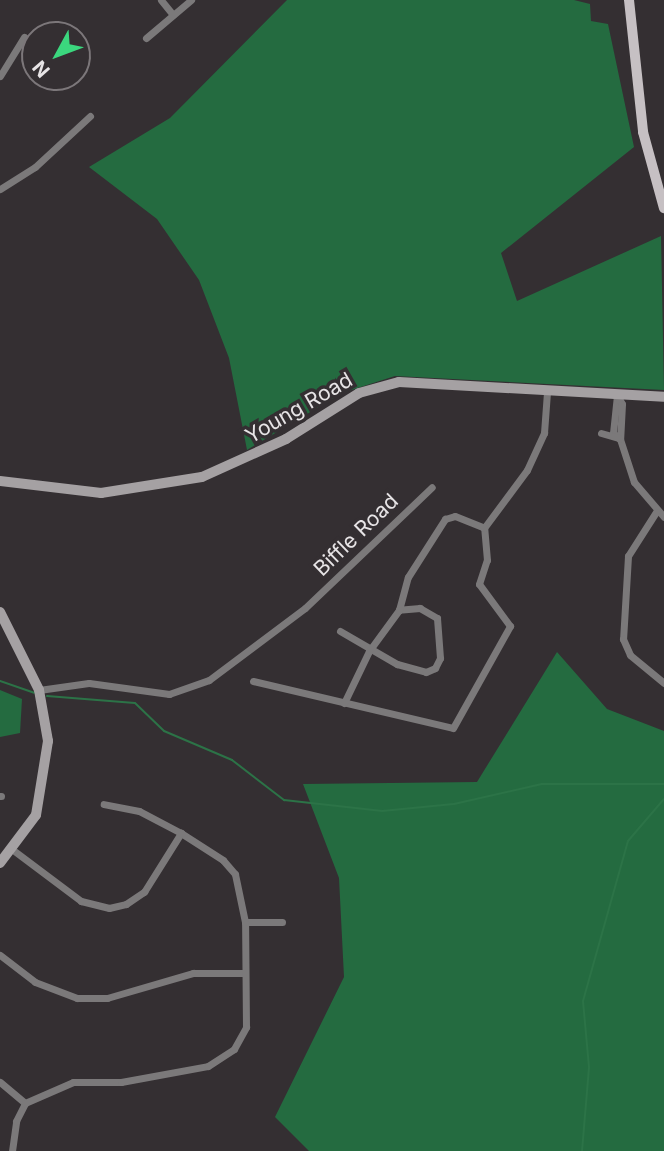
<!DOCTYPE html>
<html>
<head>
<meta charset="utf-8">
<style>
  body { margin:0 }
  #map { position:relative; width:664px; height:1151px; overflow:hidden; background:#342f32; font-family:Inter,sans-serif }
  div>[style] { position:absolute }
  [style*='--x'] { left:calc(var(--x)*1px); top:calc(var(--y)*1px); width:calc(var(--w)*1px); rotate:calc(var(--a)*1deg) }
  .forest>* { inset:0; background:#246b40 }
  .stream>* { height:2px; margin:-1px; padding:0 1px; transform-origin:1px; border-radius:1px; background:#2c7347 }
  .street>* { height:7px; margin:-3.5px; padding:0 3.5px; transform-origin:3.5px; border-radius:3.5px; background:#7b797a }
  .secondary>* { height:10px; margin:-5px; padding:0 5px; transform-origin:5px; border-radius:5px; background:#a5a1a3 }
  .primary>* { height:10px; margin:-5px; padding:0 5px; transform-origin:5px; border-radius:5px; background:#c6c0c3 }
  span { translate:-50% -50%; white-space:nowrap; text-align:center; line-height:1.15; -webkit-text-stroke:7px #342f32; paint-order:stroke }
  .street-label { font-size:21px; color:#e7e4e6 }
  .north { position:absolute; left:21px; top:21px; width:70px; height:70px; box-sizing:border-box; background:#342f32; border:2px solid #7c777a; border-radius:50%; rotate:229deg; font-size:19px; font-weight:700; line-height:28px; text-align:center; color:#e7e4e6 }
  .north::after { content:''; display:block; margin:auto; width:24px; height:32px; background:#3bd77e; clip-path:polygon(50% 0,100% 100%,50% 72%,0 100%) }
</style>
</head>
<body>
<div id="map">
  <div class="forest">
    <i style="clip-path:polygon(287px 0,574px 0,590px 4px,591px 21px,608px 24px,634px 147px,501px 253px,517px 301px,661px 236px,664px 390px,395px 376px,342px 393px,247px 450px,229px 358px,199px 280px,157px 219px,89px 167px,170px 118px)"></i>
    <i style="clip-path:polygon(557px 652px,607px 709px,664px 731px,664px 1151px,309px 1151px,275px 1117px,344px 977px,339px 878px,303px 784px,477px 782px)"></i>
    <i style="clip-path:polygon(0 690px,22px 699px,20px 733px,0 737px)"></i>
  </div>
  <div class="stream">
    <i style="--x:0;--y:681;--w:36;--a:19"></i>
    <i style="--x:47;--y:696;--w:88;--a:4.5"></i>
    <i style="--x:135;--y:703;--w:40;--a:44"></i>
    <i style="--x:164;--y:731;--w:74;--a:23.1"></i>
    <i style="--x:232;--y:760;--w:66;--a:37.6"></i>
    <i style="--x:284;--y:800;--w:99;--a:6.4"></i>
    <i style="--x:382;--y:811;--w:72;--a:-5.6"></i>
    <i style="--x:454;--y:804;--w:90;--a:-12.8"></i>
    <i style="--x:542;--y:784;--w:122;--a:0"></i>
    <i style="--x:582;--y:1151;--w:84;--a:-85.2"></i>
    <i style="--x:589;--y:1067;--w:66;--a:-95.2"></i>
    <i style="--x:583;--y:1001;--w:166;--a:-74.3"></i>
    <i style="--x:628;--y:841;--w:55;--a:-49.4"></i>
  </div>
  <div class="street">
    <i style="--x:161;--y:0;--w:19;--a:51"></i>
    <i style="--x:146;--y:38;--w:59;--a:-40.2"></i>
    <i style="--x:0;--y:76;--w:46;--a:-58.4"></i>
    <i style="--x:0;--y:189;--w:41;--a:-32.2"></i>
    <i style="--x:35;--y:167;--w:75;--a:-42.8"></i>
    <i style="--x:617;--y:395;--w:38;--a:96"></i>
    <i style="--x:613;--y:433;--w:9;--a:41"></i>
    <i style="--x:620;--y:439;--w:45;--a:72"></i>
    <i style="--x:634;--y:482;--w:46;--a:49.4"></i>
    <i style="--x:617;--y:395;--w:10;--a:61"></i>
    <i style="--x:622;--y:404;--w:35;--a:93"></i>
    <i style="--x:601;--y:433;--w:18;--a:16"></i>
    <i style="--x:656;--y:512;--w:52;--a:122.5"></i>
    <i style="--x:628;--y:556;--w:83;--a:93.4"></i>
    <i style="--x:623;--y:639;--w:17;--a:66"></i>
    <i style="--x:630;--y:655;--w:44;--a:39.5"></i>
    <i style="--x:340;--y:631;--w:66;--a:30.1"></i>
    <i style="--x:397;--y:664;--w:30;--a:15"></i>
    <i style="--x:426;--y:672;--w:10;--a:-24"></i>
    <i style="--x:435;--y:668;--w:11;--a:-63"></i>
    <i style="--x:440;--y:658;--w:40;--a:-94.3"></i>
    <i style="--x:437;--y:618;--w:20;--a:-150"></i>
    <i style="--x:420;--y:608;--w:21;--a:175"></i>
    <i style="--x:253;--y:681;--w:205;--a:13.2"></i>
    <i style="--x:453;--y:728;--w:117;--a:-60.8"></i>
    <i style="--x:510;--y:626;--w:52;--a:-126.4"></i>
    <i style="--x:479;--y:584;--w:25;--a:-72"></i>
    <i style="--x:487;--y:560;--w:32;--a:-95"></i>
    <i style="--x:484;--y:528;--w:72;--a:-53.4"></i>
    <i style="--x:527;--y:470;--w:41;--a:-65.3"></i>
    <i style="--x:544;--y:433;--w:41;--a:-85.8"></i>
    <i style="--x:39;--y:690;--w:50;--a:-8"></i>
    <i style="--x:89;--y:683;--w:81;--a:7.8"></i>
    <i style="--x:169;--y:694;--w:42;--a:-19.3"></i>
    <i style="--x:209;--y:680;--w:120;--a:-36.9"></i>
    <i style="--x:305;--y:608;--w:175;--a:-43.6"></i>
    <i style="--x:344;--y:703;--w:58;--a:-64.3"></i>
    <i style="--x:369;--y:651;--w:51;--a:-53.8"></i>
    <i style="--x:399;--y:610;--w:34;--a:-75"></i>
    <i style="--x:408;--y:577;--w:69;--a:-57.5"></i>
    <i style="--x:445;--y:519;--w:10;--a:-17"></i>
    <i style="--x:455;--y:516;--w:31;--a:22"></i>
    <i style="--x:0;--y:796;--w:1;--a:0"></i>
    <i style="--x:13;--y:850;--w:85;--a:36.9"></i>
    <i style="--x:81;--y:901;--w:29;--a:14"></i>
    <i style="--x:109;--y:908;--w:17;--a:-13"></i>
    <i style="--x:126;--y:904;--w:22;--a:-34"></i>
    <i style="--x:144;--y:892;--w:70;--a:-57.9"></i>
    <i style="--x:245;--y:922;--w:37;--a:0"></i>
    <i style="--x:0;--y:955;--w:44;--a:37.6"></i>
    <i style="--x:35;--y:982;--w:45;--a:20.9"></i>
    <i style="--x:77;--y:998;--w:30;--a:0"></i>
    <i style="--x:107;--y:998;--w:90;--a:-16.2"></i>
    <i style="--x:193;--y:973;--w:50;--a:0"></i>
    <i style="--x:0;--y:1082;--w:33;--a:40"></i>
    <i style="--x:12;--y:1151;--w:30;--a:-82"></i>
    <i style="--x:16;--y:1121;--w:20;--a:-63"></i>
    <i style="--x:25;--y:1103;--w:52;--a:-23.6"></i>
    <i style="--x:73;--y:1082;--w:48;--a:0"></i>
    <i style="--x:121;--y:1082;--w:88;--a:-10.4"></i>
    <i style="--x:208;--y:1066;--w:31;--a:-33"></i>
    <i style="--x:234;--y:1049;--w:25;--a:-61"></i>
    <i style="--x:246;--y:1027;--w:105;--a:-90.5"></i>
    <i style="--x:245;--y:922;--w:49;--a:-101.8"></i>
    <i style="--x:235;--y:874;--w:18;--a:-131"></i>
    <i style="--x:223;--y:860;--w:50;--a:-147.3"></i>
    <i style="--x:181;--y:833;--w:47;--a:-152.4"></i>
    <i style="--x:139;--y:811;--w:36;--a:-169"></i>
  </div>
  <div class="secondary">
    <i style="--x:0;--y:481;--w:102;--a:6.8"></i>
    <i style="--x:101;--y:493;--w:102;--a:-9"></i>
    <i style="--x:202;--y:477;--w:92;--a:-24.3"></i>
    <i style="--x:286;--y:439;--w:86;--a:-32.2"></i>
    <i style="--x:359;--y:393;--w:41;--a:-15.4"></i>
    <i style="--x:399;--y:382;--w:265;--a:3.2"></i>
    <i style="--x:0;--y:612;--w:87;--a:63.4"></i>
    <i style="--x:39;--y:690;--w:52;--a:80"></i>
    <i style="--x:48;--y:741;--w:75;--a:99.2"></i>
    <i style="--x:36;--y:815;--w:60;--a:126.9"></i>
  </div>
  <div class="primary">
    <i style="--x:629;--y:0;--w:133;--a:83.9"></i>
    <i style="--x:643;--y:132;--w:79;--a:74.6"></i>
  </div>
  <div class="street-label">
    <span style="left:299px;top:408px;rotate:-30deg">Young Road</span>
    <span style="left:356px;top:535px;rotate:-44deg">Biffle Road</span>
  </div>
  <div class="north">N</div>
</div>
</body>
</html>
